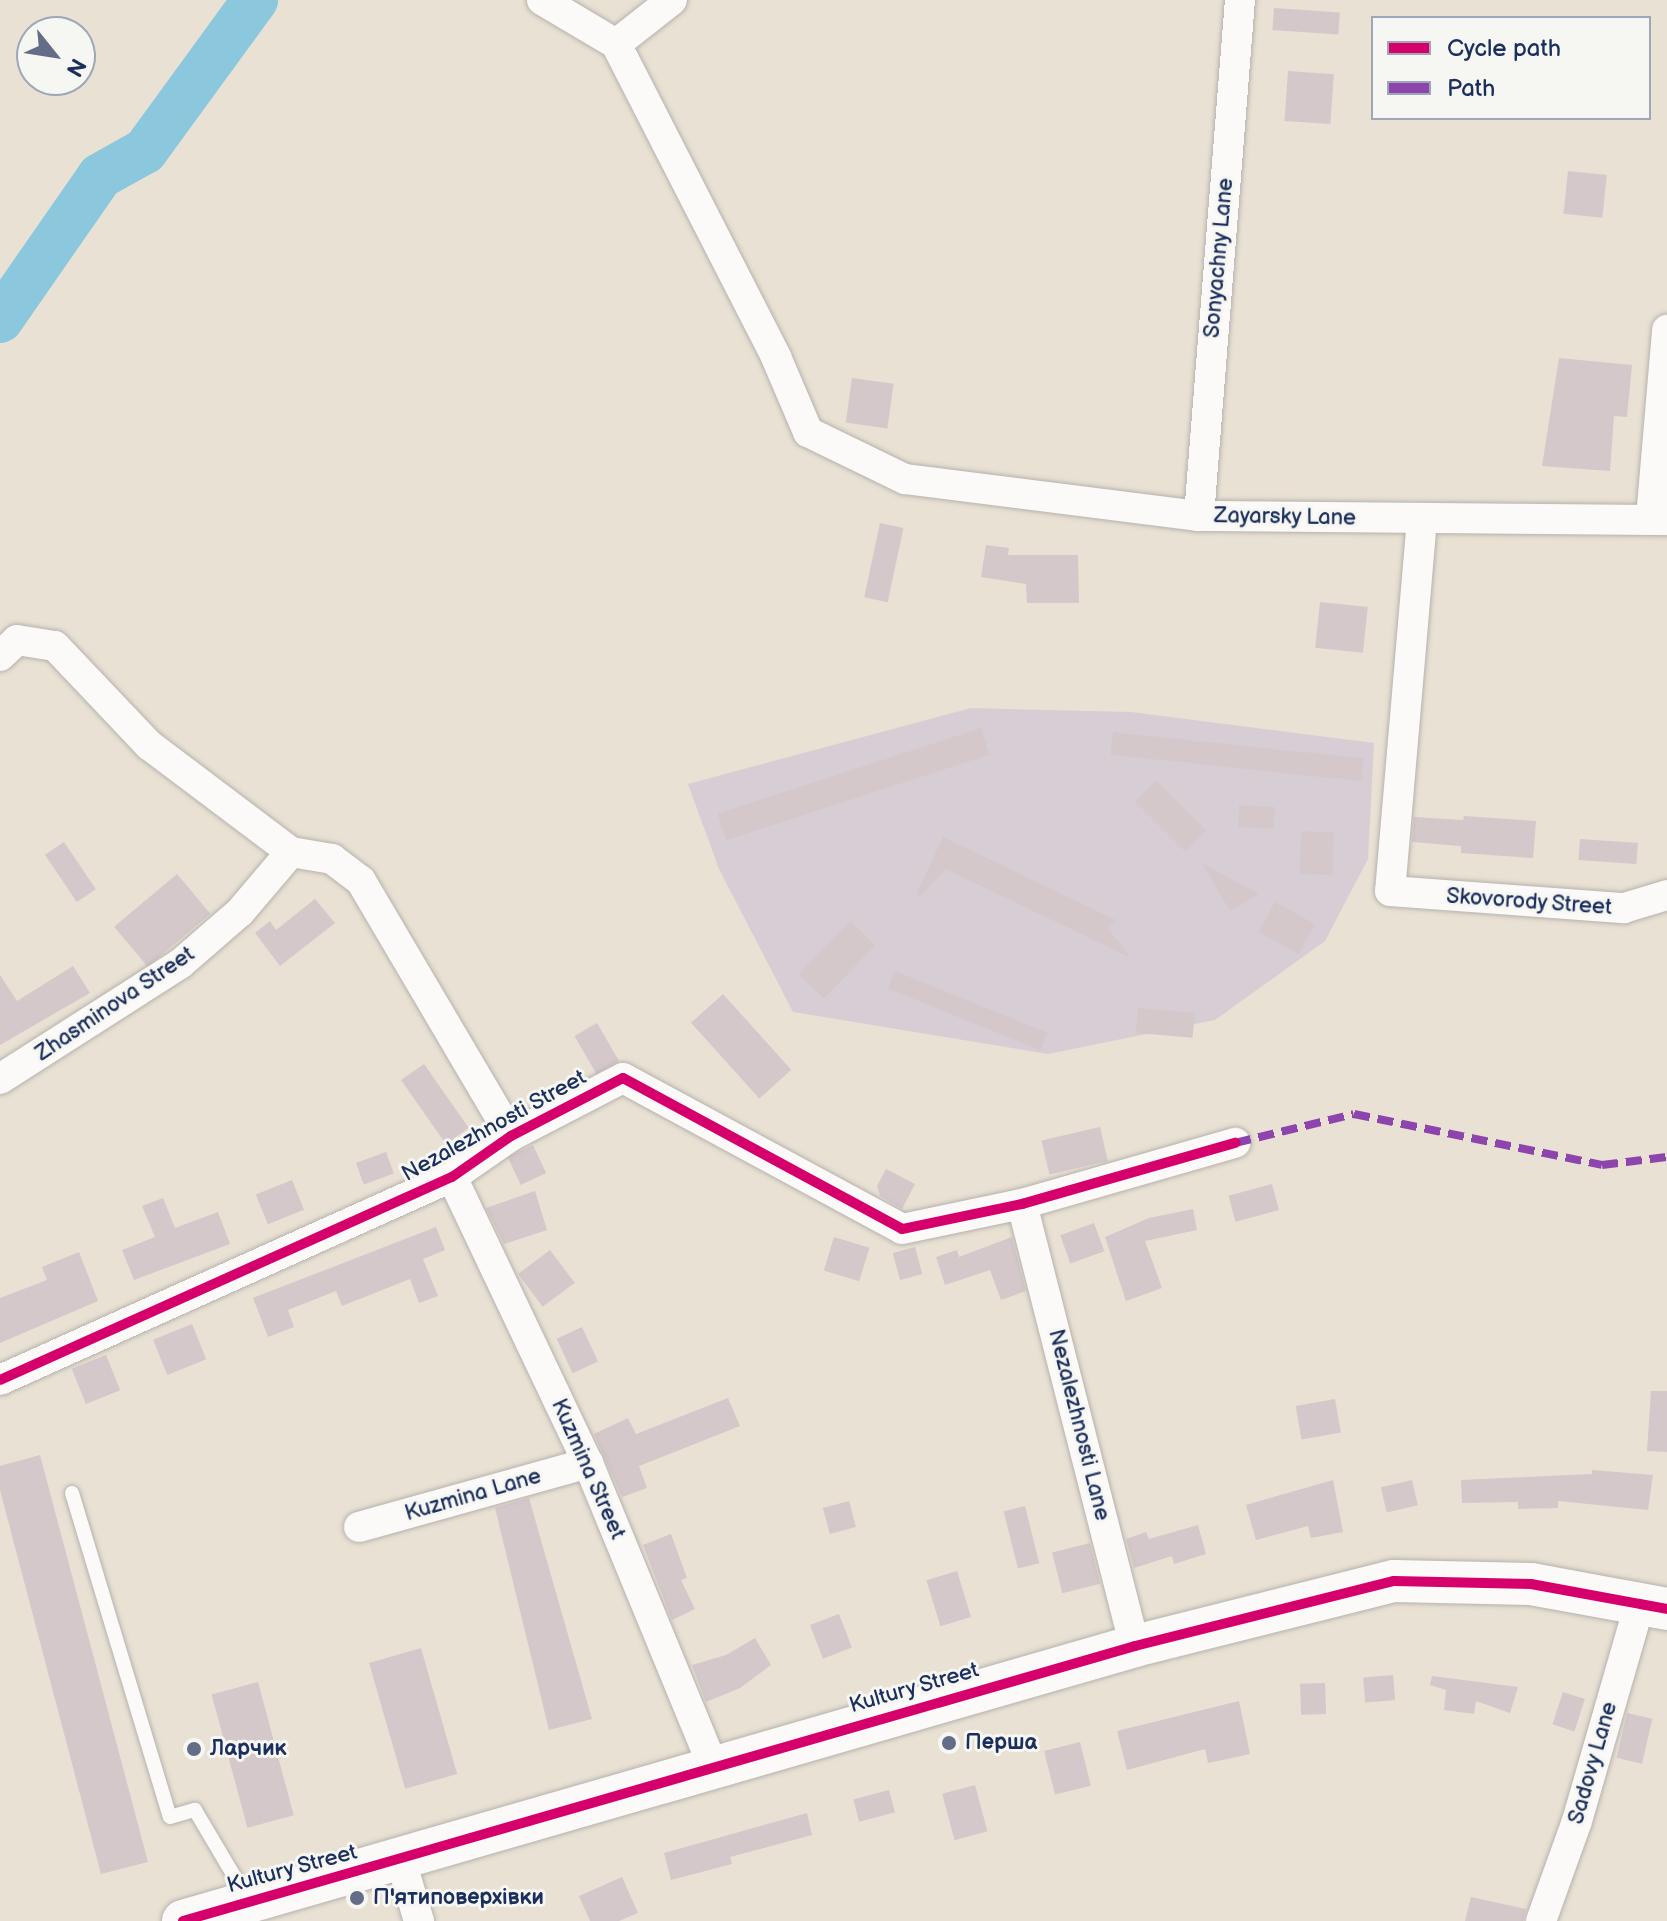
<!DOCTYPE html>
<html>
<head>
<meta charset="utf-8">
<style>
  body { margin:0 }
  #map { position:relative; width:1667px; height:1921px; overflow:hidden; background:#e9e1d3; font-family:"Balsamiq Sans",sans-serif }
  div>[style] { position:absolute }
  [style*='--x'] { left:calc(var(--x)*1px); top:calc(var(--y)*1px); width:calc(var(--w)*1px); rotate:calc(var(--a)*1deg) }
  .industrial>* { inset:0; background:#d7ced5 }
  .river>* { height:46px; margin:-23px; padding:0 23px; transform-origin:23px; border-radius:23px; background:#8bc8dd }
  .building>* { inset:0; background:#d4c8cb; transform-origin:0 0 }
  .roads { filter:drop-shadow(0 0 2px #b5b2ae) drop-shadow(0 0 2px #b5b2ae) }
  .lane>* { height:14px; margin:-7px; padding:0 7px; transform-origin:7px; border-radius:7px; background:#fcfaf8 }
  .street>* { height:30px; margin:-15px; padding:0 15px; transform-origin:15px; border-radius:15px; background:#fcfaf8 }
  .secondary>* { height:42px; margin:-21px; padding:0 21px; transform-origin:21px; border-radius:21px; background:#fcfaf8 }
  .quiet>* { height:8px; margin-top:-4px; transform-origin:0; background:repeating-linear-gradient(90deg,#8e44ad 0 16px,transparent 0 24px) }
  .cycleway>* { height:10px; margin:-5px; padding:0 5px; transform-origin:5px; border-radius:5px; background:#d6006c }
  .dots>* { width:22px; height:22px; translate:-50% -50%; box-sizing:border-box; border:4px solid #f6f6f2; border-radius:50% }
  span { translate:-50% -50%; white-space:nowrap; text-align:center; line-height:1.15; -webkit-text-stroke:6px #f6f6f2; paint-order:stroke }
  .street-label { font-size:22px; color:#1b2f5e }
  .poi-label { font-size:22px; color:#1b2f5e; font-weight:700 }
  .left { translate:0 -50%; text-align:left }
  .legend { position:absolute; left:1371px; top:16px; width:280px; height:104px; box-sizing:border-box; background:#f6f6f2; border:2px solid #9ea6b7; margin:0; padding:10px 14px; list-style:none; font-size:24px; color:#1b2f5e }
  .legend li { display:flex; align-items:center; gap:16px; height:40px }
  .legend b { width:40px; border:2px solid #9ea6b7 }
  .north { position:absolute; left:16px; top:16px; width:80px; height:80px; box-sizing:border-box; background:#f6f6f2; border:2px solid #9ea6b7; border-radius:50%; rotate:120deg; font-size:22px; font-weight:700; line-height:32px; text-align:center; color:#1b2f5e }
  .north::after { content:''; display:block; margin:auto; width:28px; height:36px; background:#636d87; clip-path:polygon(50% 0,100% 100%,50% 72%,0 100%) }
</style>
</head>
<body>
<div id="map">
  <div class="industrial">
    <i style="clip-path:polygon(971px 708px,1131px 712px,1374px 743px,1368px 859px,1325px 941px,1215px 1020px,1048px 1054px,793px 1012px,719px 869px,688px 784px)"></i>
  </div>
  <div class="river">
    <i style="--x:0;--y:320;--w:175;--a:-55.2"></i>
    <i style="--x:100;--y:176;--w:51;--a:-29.1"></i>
    <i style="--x:145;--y:151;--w:187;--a:-53.9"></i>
  </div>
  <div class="building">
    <i style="left:1274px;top:8px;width:66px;height:22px;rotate:4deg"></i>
    <i style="left:1288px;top:71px;width:46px;height:50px;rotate:4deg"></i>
    <i style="left:1568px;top:171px;width:39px;height:43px;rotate:6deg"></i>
    <i style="clip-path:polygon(1559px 358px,1632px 365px,1627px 417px,1614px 416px,1610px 471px,1542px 466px)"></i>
    <i style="left:852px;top:378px;width:42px;height:45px;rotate:8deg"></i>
    <i style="left:880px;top:523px;width:24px;height:76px;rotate:12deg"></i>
    <i style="clip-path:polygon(986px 545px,1009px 548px,1008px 555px,1078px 555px,1079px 603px,1027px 603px,1026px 584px,981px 577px)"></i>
    <i style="left:1320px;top:602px;width:48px;height:46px;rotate:6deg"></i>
    <i style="left:981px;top:728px;width:28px;height:277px;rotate:72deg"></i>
    <i style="left:1113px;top:732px;width:252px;height:23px;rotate:6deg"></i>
    <i style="left:1156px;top:780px;width:71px;height:30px;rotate:45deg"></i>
    <i style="left:1239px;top:805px;width:36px;height:22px;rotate:3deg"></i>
    <i style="clip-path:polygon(1464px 816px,1536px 821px,1533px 858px,1461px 853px,1461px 846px,1412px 842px,1414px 817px,1463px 820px)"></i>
    <i style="left:1301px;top:831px;width:33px;height:43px;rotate:2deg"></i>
    <i style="clip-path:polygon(943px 837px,1116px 920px,1108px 928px,1131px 958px,946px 869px,920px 897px,916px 894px)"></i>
    <i style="left:1580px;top:839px;width:58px;height:21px;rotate:4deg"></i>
    <i style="left:64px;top:842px;width:57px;height:23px;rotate:56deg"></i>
    <i style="clip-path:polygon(1202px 863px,1259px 894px,1230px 911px)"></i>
    <i style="left:177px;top:874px;width:52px;height:82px;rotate:50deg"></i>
    <i style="clip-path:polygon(315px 899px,335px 923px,280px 966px,255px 933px,270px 921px,276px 930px)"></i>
    <i style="left:1275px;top:902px;width:46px;height:34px;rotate:29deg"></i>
    <i style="left:850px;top:921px;width:35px;height:74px;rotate:44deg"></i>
    <i style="clip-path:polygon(73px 966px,90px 993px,0 1045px,0 975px,17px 1001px)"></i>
    <i style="left:895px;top:971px;width:165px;height:19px;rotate:22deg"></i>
    <i style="left:723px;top:994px;width:102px;height:43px;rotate:48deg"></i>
    <i style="left:1138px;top:1008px;width:57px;height:25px;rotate:5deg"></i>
    <i style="left:597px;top:1023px;width:44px;height:26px;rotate:60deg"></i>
    <i style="left:424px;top:1064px;width:78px;height:28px;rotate:55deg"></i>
    <i style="left:1100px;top:1127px;width:35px;height:60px;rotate:77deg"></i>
    <i style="left:533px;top:1145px;width:31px;height:28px;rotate:65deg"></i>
    <i style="left:386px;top:1152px;width:23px;height:32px;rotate:70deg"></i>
    <i style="clip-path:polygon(886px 1169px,915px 1184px,902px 1209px,880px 1196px,877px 1186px)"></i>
    <i style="left:292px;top:1180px;width:32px;height:39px;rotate:68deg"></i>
    <i style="left:1272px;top:1184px;width:27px;height:45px;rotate:75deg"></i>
    <i style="clip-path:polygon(535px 1191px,547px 1230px,504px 1244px,486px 1208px)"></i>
    <i style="clip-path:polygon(163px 1198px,175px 1228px,218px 1212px,230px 1244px,134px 1280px,122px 1250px,155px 1237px,142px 1206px)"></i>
    <i style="clip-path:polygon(1193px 1209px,1197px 1230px,1145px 1241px,1162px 1288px,1126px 1301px,1105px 1237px,1149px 1218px)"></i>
    <i style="left:1094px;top:1223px;width:30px;height:36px;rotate:70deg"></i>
    <i style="clip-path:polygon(436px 1227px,445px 1250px,423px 1259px,438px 1296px,419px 1303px,410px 1279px,342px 1306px,336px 1291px,288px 1310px,294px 1327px,268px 1337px,253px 1298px)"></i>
    <i style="left:834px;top:1237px;width:37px;height:35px;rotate:17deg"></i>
    <i style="clip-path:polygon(1012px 1237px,1026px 1291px,1001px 1300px,990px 1270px,945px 1285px,936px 1257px,957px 1250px,959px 1257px)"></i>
    <i style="left:915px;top:1247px;width:28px;height:23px;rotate:75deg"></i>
    <i style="left:550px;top:1250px;width:41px;height:40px;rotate:53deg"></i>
    <i style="clip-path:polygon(79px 1252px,98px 1301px,0 1343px,0 1298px,47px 1280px,42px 1267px)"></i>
    <i style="left:192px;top:1324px;width:38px;height:42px;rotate:68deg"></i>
    <i style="left:582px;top:1327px;width:38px;height:28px;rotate:65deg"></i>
    <i style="left:106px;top:1355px;width:38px;height:37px;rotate:68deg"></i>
    <i style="clip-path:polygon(1651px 1391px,1667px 1391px,1667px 1452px,1647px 1451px)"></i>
    <i style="clip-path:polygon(728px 1398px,740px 1426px,639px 1466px,647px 1488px,622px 1497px,594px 1434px,628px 1418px,636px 1434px)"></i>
    <i style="left:1335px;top:1399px;width:34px;height:40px;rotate:80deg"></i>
    <i style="clip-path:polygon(40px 1455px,148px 1862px,101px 1874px,0 1490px,0 1466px)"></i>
    <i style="clip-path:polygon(1592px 1470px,1653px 1475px,1648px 1510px,1558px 1501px,1558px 1508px,1518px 1509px,1518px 1502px,1462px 1503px,1461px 1480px,1592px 1474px)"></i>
    <i style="clip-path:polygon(1333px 1480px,1343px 1532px,1311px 1538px,1308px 1526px,1256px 1540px,1246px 1505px)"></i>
    <i style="left:1412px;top:1480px;width:26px;height:32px;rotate:77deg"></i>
    <i style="clip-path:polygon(529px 1498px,592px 1719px,549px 1730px,495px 1508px)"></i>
    <i style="left:849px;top:1501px;width:27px;height:27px;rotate:75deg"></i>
    <i style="left:1025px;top:1506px;width:59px;height:22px;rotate:76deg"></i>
    <i style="clip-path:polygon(1198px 1525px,1206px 1554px,1174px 1564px,1172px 1556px,1134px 1568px,1126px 1539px,1146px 1532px,1149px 1539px)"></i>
    <i style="clip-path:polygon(671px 1534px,687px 1578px,681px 1580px,695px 1609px,672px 1620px,643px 1545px)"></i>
    <i style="left:1090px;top:1543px;width:42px;height:39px;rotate:76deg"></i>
    <i style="left:957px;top:1571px;width:48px;height:32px;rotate:73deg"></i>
    <i style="left:839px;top:1614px;width:36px;height:31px;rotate:69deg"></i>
    <i style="clip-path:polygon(755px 1638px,771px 1665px,740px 1688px,706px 1702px,692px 1665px,726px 1655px)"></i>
    <i style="left:421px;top:1648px;width:131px;height:54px;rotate:74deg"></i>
    <i style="left:1393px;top:1675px;width:25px;height:30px;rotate:85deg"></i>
    <i style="clip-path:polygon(1432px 1676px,1518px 1687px,1510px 1713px,1476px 1701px,1474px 1714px,1444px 1710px,1446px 1690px,1430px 1685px)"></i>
    <i style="left:258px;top:1682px;width:138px;height:48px;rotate:75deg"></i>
    <i style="left:1325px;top:1683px;width:31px;height:25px;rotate:88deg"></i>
    <i style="left:1563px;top:1692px;width:23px;height:34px;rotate:18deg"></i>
    <i style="clip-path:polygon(1239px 1701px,1250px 1754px,1208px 1763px,1205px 1749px,1127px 1770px,1117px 1731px)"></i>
    <i style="left:1627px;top:1713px;width:26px;height:46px;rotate:13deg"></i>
    <i style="left:1080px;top:1742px;width:45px;height:37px;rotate:76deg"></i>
    <i style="left:975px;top:1785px;width:48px;height:34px;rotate:75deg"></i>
    <i style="left:889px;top:1790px;width:23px;height:37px;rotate:75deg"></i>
    <i style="clip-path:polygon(807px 1813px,812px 1835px,730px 1857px,732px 1864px,671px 1880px,664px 1853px)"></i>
    <i style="clip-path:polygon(622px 1877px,638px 1913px,619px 1921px,590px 1921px,579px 1896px)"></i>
    <i style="clip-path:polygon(1471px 1897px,1526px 1909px,1523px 1921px,1465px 1921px)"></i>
  </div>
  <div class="roads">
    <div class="lane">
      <i style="--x:72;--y:1493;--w:338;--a:73.2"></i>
      <i style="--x:170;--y:1817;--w:26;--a:-16"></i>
      <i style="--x:195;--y:1810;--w:102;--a:59.4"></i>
    </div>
    <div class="street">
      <i style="--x:542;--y:0;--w:86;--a:30.7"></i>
      <i style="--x:616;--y:44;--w:71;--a:-38.2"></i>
      <i style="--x:616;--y:44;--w:352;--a:62.9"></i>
      <i style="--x:776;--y:357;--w:82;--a:66.9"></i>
      <i style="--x:808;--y:432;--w:108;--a:25.9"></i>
      <i style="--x:905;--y:479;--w:296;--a:7.2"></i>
      <i style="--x:1199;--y:516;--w:468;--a:0.5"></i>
      <i style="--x:1199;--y:516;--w:518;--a:-85.46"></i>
      <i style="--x:1651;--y:518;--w:189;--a:-85.1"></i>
      <i style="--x:1422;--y:519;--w:373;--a:94.9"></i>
      <i style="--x:1390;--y:891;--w:235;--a:4.2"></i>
      <i style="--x:1624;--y:908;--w:45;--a:-16.8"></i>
      <i style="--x:0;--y:656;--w:23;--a:-43"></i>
      <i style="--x:17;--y:640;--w:38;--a:9"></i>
      <i style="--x:55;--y:646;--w:137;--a:46.5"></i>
      <i style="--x:149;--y:745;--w:178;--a:37"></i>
      <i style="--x:291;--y:852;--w:42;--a:9.7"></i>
      <i style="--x:332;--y:859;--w:36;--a:37"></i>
      <i style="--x:361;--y:881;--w:296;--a:59.5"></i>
      <i style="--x:0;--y:1079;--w:214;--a:-32.6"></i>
      <i style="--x:180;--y:964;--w:79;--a:-40.9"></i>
      <i style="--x:240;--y:912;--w:79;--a:-49.6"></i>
      <i style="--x:452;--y:1177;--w:317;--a:64.6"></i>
      <i style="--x:588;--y:1463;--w:328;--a:67.6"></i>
      <i style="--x:1022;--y:1204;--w:456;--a:75.7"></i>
      <i style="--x:0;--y:1380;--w:495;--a:-24.2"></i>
      <i style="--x:452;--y:1177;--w:72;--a:-34.8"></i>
      <i style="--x:511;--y:1136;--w:126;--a:-27.4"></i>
      <i style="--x:623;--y:1078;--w:317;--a:28.4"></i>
      <i style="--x:902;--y:1229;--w:123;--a:-11.8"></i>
      <i style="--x:1022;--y:1204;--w:222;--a:-16"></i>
      <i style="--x:359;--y:1527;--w:238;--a:-15.6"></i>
      <i style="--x:401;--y:1861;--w:63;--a:73.3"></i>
      <i style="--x:1541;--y:1921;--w:106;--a:-70.2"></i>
      <i style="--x:1577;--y:1821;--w:227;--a:-73.9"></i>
    </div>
    <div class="secondary">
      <i style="--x:183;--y:1921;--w:991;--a:-16.11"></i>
      <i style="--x:1135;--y:1646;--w:267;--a:-14.1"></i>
      <i style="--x:1394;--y:1581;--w:137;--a:1.3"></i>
      <i style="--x:1531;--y:1584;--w:138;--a:10.4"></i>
    </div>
  </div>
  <div class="quiet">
    <i style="--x:1235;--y:1143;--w:122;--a:-13.7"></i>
    <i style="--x:1354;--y:1114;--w:253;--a:11.6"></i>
    <i style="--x:1602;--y:1165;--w:65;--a:-7"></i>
  </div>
  <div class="cycleway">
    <i style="--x:0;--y:1380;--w:495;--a:-24.2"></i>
    <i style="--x:452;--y:1177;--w:72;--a:-34.8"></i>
    <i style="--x:511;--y:1136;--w:126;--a:-27.4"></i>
    <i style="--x:623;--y:1078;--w:317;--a:28.4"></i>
    <i style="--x:902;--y:1229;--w:123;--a:-11.8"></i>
    <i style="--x:1022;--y:1204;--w:222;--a:-16"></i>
    <i style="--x:183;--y:1921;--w:991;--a:-16.11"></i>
    <i style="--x:1135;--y:1646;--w:267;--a:-14.1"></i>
    <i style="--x:1394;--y:1581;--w:137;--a:1.3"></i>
    <i style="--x:1531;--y:1584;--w:138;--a:10.4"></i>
  </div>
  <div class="dots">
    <i style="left:949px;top:1743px;background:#636d87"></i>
    <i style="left:194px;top:1749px;background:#636d87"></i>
    <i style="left:357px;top:1898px;background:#636d87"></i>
  </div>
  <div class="street-label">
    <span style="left:1219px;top:258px;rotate:-85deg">Sonyachny Lane</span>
    <span style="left:1285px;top:517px;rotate:1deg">Zayarsky Lane</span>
    <span style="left:1529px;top:902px;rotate:4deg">Skovorody Street</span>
    <span style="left:115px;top:1004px;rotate:-34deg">Zhasminova Street</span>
    <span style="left:494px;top:1126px;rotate:-29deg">Nezalezhnosti Street</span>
    <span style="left:1079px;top:1425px;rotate:76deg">Nezalezhnosti Lane</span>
    <span style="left:588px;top:1469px;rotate:66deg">Kuzmina Street</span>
    <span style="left:473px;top:1495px;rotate:-16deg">Kuzmina Lane</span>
    <span style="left:914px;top:1688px;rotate:-16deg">Kultury Street</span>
    <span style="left:1593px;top:1763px;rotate:-74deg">Sadovy Lane</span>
    <span style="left:292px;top:1869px;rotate:-15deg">Kultury Street</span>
  </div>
  <div class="poi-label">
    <span class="left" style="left:965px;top:1743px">Перша</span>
    <span class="left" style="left:210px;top:1749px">Ларчик</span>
    <span class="left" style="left:373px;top:1898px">П'ятиповерхівки</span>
  </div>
  <ul class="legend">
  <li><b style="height:10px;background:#d6006c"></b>Cycle path</li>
  <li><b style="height:10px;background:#8e44ad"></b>Path</li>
  </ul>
  <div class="north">N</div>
</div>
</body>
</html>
